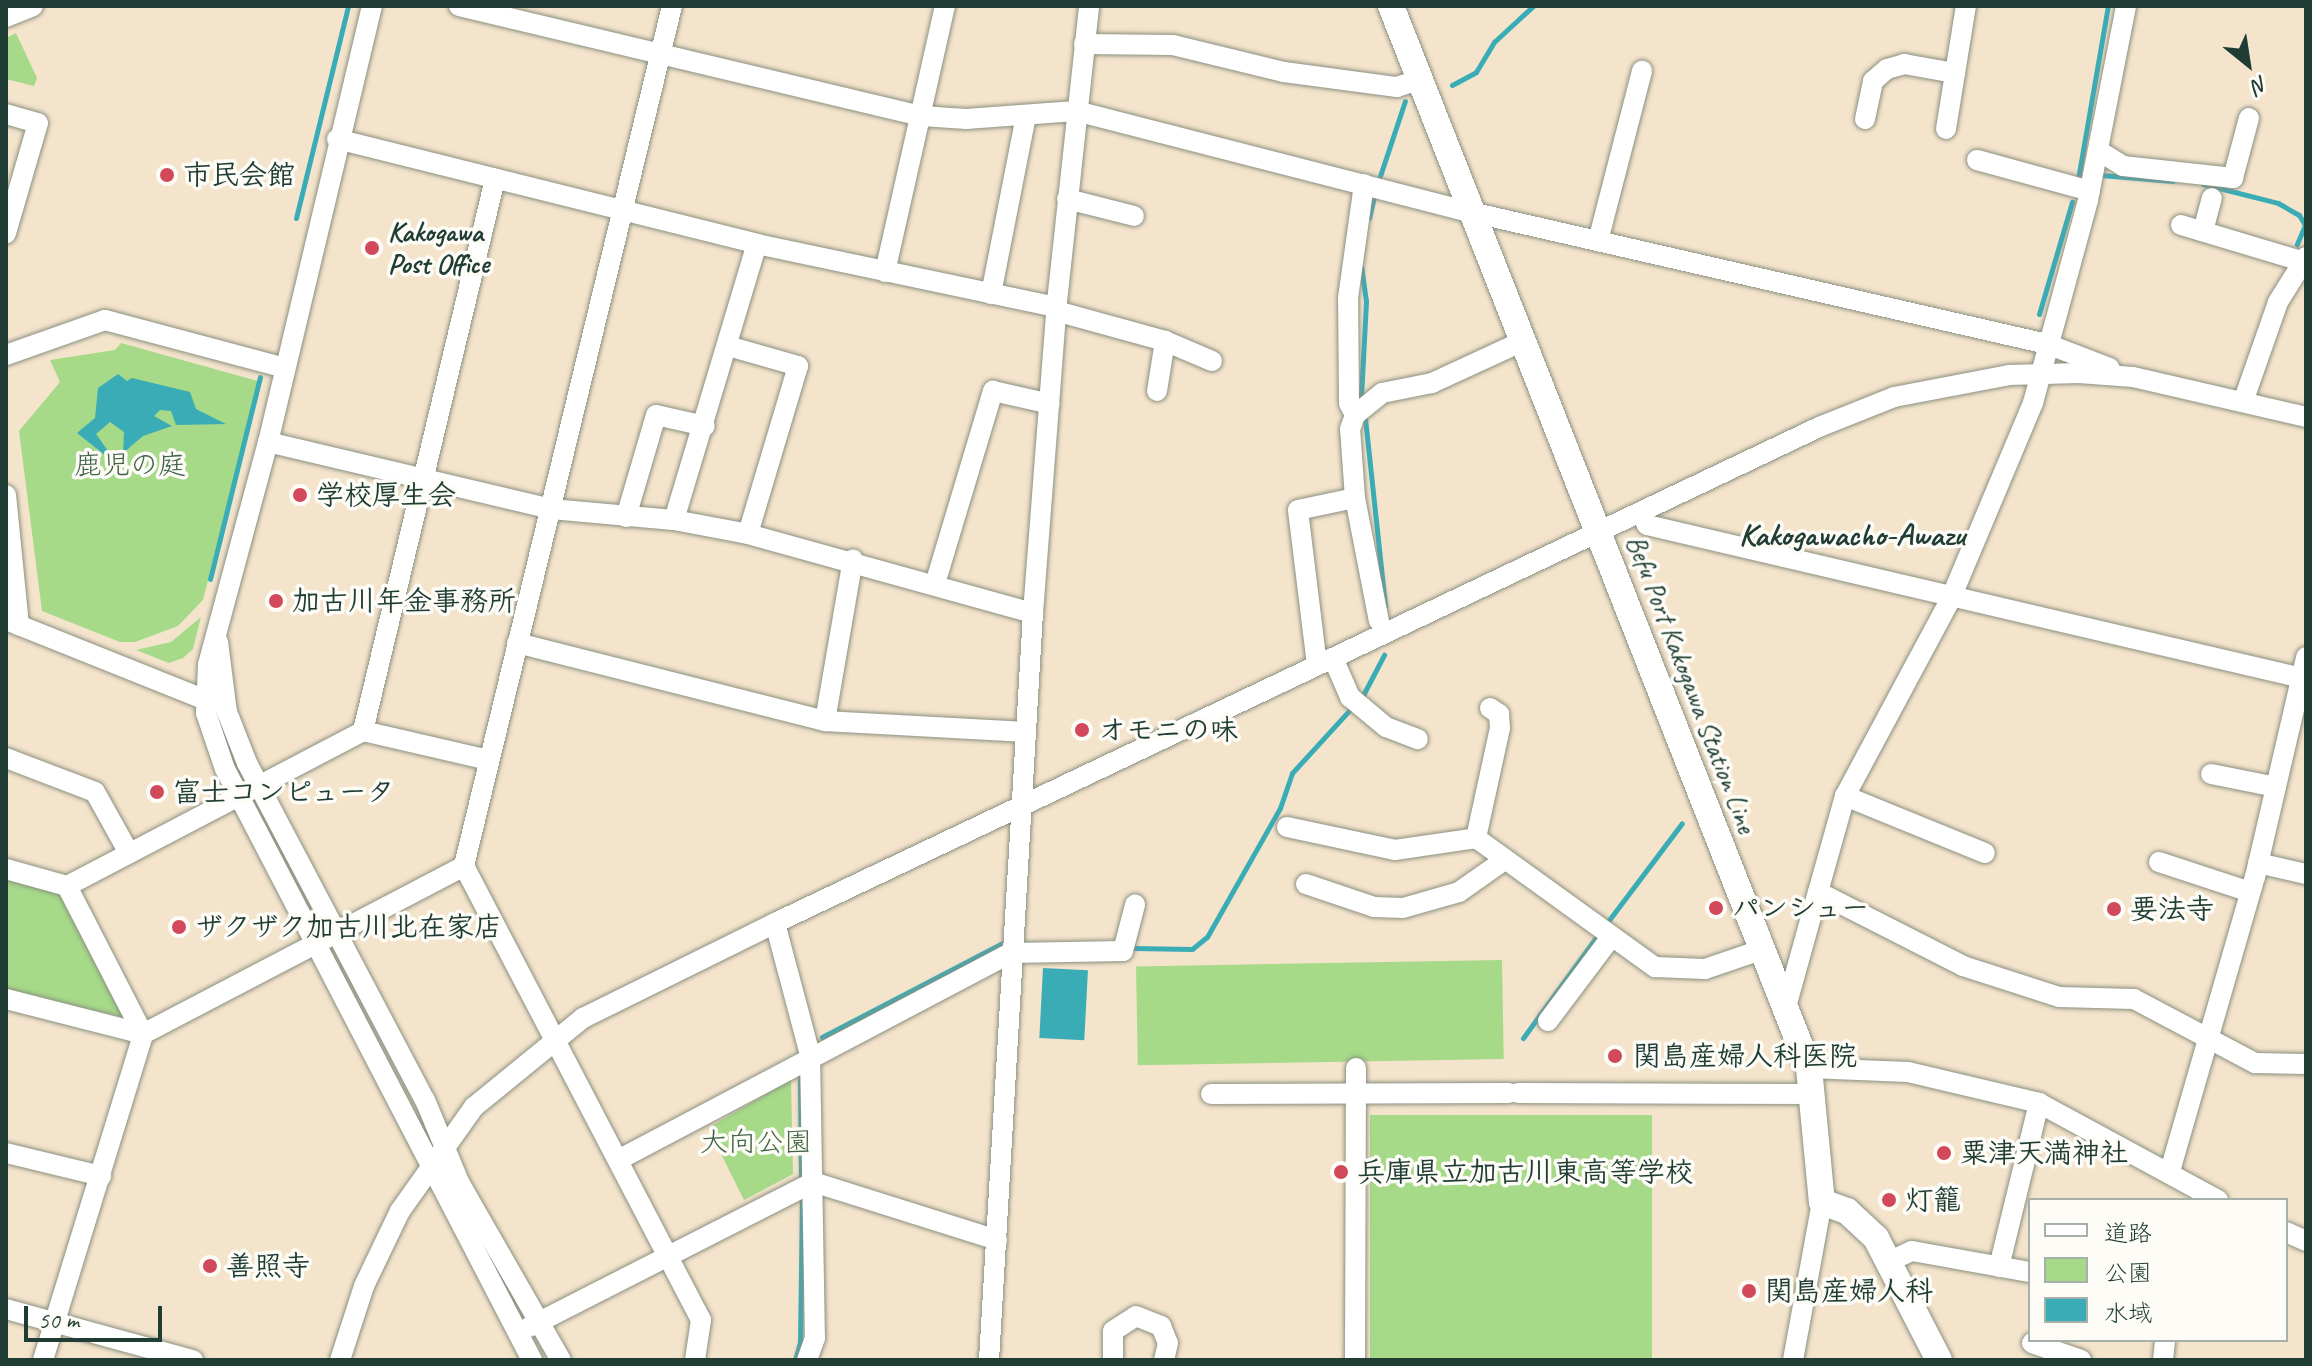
<!DOCTYPE html>
<html>
<head>
<meta charset="utf-8">
<style>
  body { margin:0 }
  #map { position:relative; width:2312px; height:1366px; overflow:hidden; background:#f5e4cc; font-family:Caveat,"Klee One",sans-serif }
  div>[style] { position:absolute }
  [style*='--x'] { left:calc(var(--x)*1px); top:calc(var(--y)*1px); width:calc(var(--w)*1px); rotate:calc(var(--a)*1deg) }
  .green>* { inset:0; background:#a6d988; transform-origin:0 0 }
  .water>* { inset:0; background:#3aacb6; transform-origin:0 0 }
  .stream>* { height:5px; margin:-2.5px; padding:0 2.5px; transform-origin:2.5px; border-radius:2.5px; background:#3aacb6 }
  .roads { filter:drop-shadow(0 0 2px #8a9080) drop-shadow(0 0 2px #8a9080) }
  .minor>* { height:20px; margin:-10px; padding:0 10px; transform-origin:10px; border-radius:10px; background:#fff }
  .major>* { height:26px; margin:-13px; padding:0 13px; transform-origin:13px; border-radius:13px; background:#fff }
  .dots>* { width:22px; height:22px; translate:-50% -50%; box-sizing:border-box; border:4px solid #fdfcf7; border-radius:50% }
  span { translate:-50% -50%; white-space:nowrap; text-align:center; line-height:1.15; -webkit-text-stroke:7px #fdfcf7; paint-order:stroke }
  .poi-label { font-size:28px; color:#1f3d34; font-weight:700 }
  .left { translate:0 -50%; text-align:left }
  .park-label { font-size:28px; color:#416449 }
  .street-label { font-size:28px; color:#1f3d34 }
  .quarter-label { font-size:32px; color:#1f3d34; font-weight:700 }
  .frame { position:absolute; inset:0; border:8px solid #1f3d34; pointer-events:none }
  .legend { position:absolute; left:2028px; top:1198px; width:260px; height:144px; box-sizing:border-box; background:#fdfcf7; border:2px solid #a4b0a9; margin:0; padding:10px 14px; list-style:none; font-size:24px; color:#1f3d34 }
  .legend li { display:flex; align-items:center; gap:16px; height:40px }
  .legend b { width:40px; border:2px solid #a4b0a9 }
  .north { position:absolute; left:2208px; top:24px; width:80px; height:80px; -webkit-text-stroke:6px #fdfcf7; paint-order:stroke; rotate:150deg; font-size:22px; font-weight:700; line-height:32px; text-align:center; color:#1f3d34 }
  .north::after { content:''; display:block; margin:auto; width:28px; height:36px; background:#1f3d34; clip-path:polygon(50% 0,100% 100%,50% 72%,0 100%) }
  .scale { position:absolute; left:24px; top:1306px; width:138px; height:36px; box-sizing:border-box; border:4px solid #1f3d34; border-top:0; padding-left:10px; font-size:24px; line-height:28px; white-space:nowrap; color:#1f3d34; -webkit-text-stroke:6px #fdfcf7; paint-order:stroke }
</style>
</head>
<body>
<div id="map">
  <div class="green">
    <i style="clip-path:polygon(16px 33px,37px 78px,34px 86px,6px 79px,6px 38px)"></i>
    <i style="clip-path:polygon(121px 343px,258px 381px,203px 600px,178px 626px,135px 642px,120px 642px,42px 611px,19px 431px,60px 382px,50px 360px,115px 350px)"></i>
    <i style="clip-path:polygon(201px 617px,193px 649px,183px 658px,169px 663px,136px 650px,171px 642px)"></i>
    <i style="clip-path:polygon(6px 879px,59px 893px,123px 1017px,6px 990px)"></i>
    <i style="left:1502px;top:960px;width:99px;height:366px;rotate:89deg"></i>
    <i style="clip-path:polygon(791px 1080px,793px 1174px,744px 1200px,708px 1128px)"></i>
    <i style="left:1652px;top:1115px;width:245px;height:282px;rotate:90deg"></i>
  </div>
  <div class="water">
    <i style="clip-path:polygon(118px 374px,127px 381px,132px 378px,190px 392px,196px 409px,226px 424px,176px 425px,171px 411px,160px 410px,154px 416px,172px 426px,143px 436px,123px 453px,124px 432px,110px 422px,96px 434px,111px 455px,106px 456px,77px 433px,95px 418px,98px 388px)"></i>
    <i style="left:1043px;top:968px;width:45px;height:70px;rotate:3deg"></i>
  </div>
  <div class="stream">
    <i style="--x:1452;--y:85;--w:27;--a:-28"></i>
    <i style="--x:1476;--y:72;--w:35;--a:-59"></i>
    <i style="--x:1494;--y:42;--w:53;--a:-42.7"></i>
    <i style="--x:2101;--y:175;--w:72;--a:4.8"></i>
    <i style="--x:1380;--y:176;--w:79;--a:-71.6"></i>
    <i style="--x:2078;--y:179;--w:176;--a:-80.2"></i>
    <i style="--x:2203;--y:184;--w:77;--a:14.2"></i>
    <i style="--x:2278;--y:203;--w:24;--a:30"></i>
    <i style="--x:2299;--y:215;--w:12;--a:59"></i>
    <i style="--x:2305;--y:225;--w:21;--a:113"></i>
    <i style="--x:296;--y:218;--w:218;--a:-76.2"></i>
    <i style="--x:1369;--y:218;--w:23;--a:-77"></i>
    <i style="--x:2039;--y:314;--w:117;--a:-73.6"></i>
    <i style="--x:1361;--y:397;--w:96;--a:-87"></i>
    <i style="--x:1366;--y:301;--w:34;--a:-98"></i>
    <i style="--x:1365;--y:418;--w:189;--a:83.9"></i>
    <i style="--x:210;--y:579;--w:208;--a:-76.1"></i>
    <i style="--x:1361;--y:699;--w:50;--a:-62.4"></i>
    <i style="--x:1606;--y:924;--w:126;--a:-53"></i>
    <i style="--x:1133;--y:948;--w:59;--a:1"></i>
    <i style="--x:1192;--y:949;--w:19;--a:-39"></i>
    <i style="--x:1207;--y:937;--w:148;--a:-60.5"></i>
    <i style="--x:1280;--y:808;--w:37;--a:-71"></i>
    <i style="--x:1292;--y:773;--w:92;--a:-47.6"></i>
    <i style="--x:822;--y:1037;--w:202;--a:-27.5"></i>
    <i style="--x:1523;--y:1038;--w:131;--a:-54"></i>
    <i style="--x:800;--y:1076;--w:101;--a:89.4"></i>
    <i style="--x:795;--y:1360;--w:19;--a:-74"></i>
    <i style="--x:800;--y:1342;--w:145;--a:-89.2"></i>
  </div>
  <div class="roads">
    <div class="minor">
      <i style="--x:372;--y:6;--w:448;--a:103.4"></i>
      <i style="--x:268;--y:442;--w:231;--a:105.1"></i>
      <i style="--x:208;--y:665;--w:48;--a:92.4"></i>
      <i style="--x:206;--y:713;--w:59;--a:71.3"></i>
      <i style="--x:225;--y:769;--w:666;--a:62.55"></i>
      <i style="--x:459;--y:6;--w:476;--a:13.4"></i>
      <i style="--x:922;--y:116;--w:44;--a:3.9"></i>
      <i style="--x:966;--y:119;--w:110;--a:-4.2"></i>
      <i style="--x:1076;--y:111;--w:398;--a:14.4"></i>
      <i style="--x:1462;--y:210;--w:600;--a:12.9"></i>
      <i style="--x:2047;--y:344;--w:67;--a:20.9"></i>
      <i style="--x:672;--y:6;--w:885;--a:103.6"></i>
      <i style="--x:464;--y:866;--w:512;--a:62.43"></i>
      <i style="--x:701;--y:1320;--w:40;--a:98.5"></i>
      <i style="--x:6;--y:17;--w:29;--a:-22"></i>
      <i style="--x:1084;--y:44;--w:89;--a:0.6"></i>
      <i style="--x:1173;--y:45;--w:114;--a:13.7"></i>
      <i style="--x:1284;--y:72;--w:114;--a:7.6"></i>
      <i style="--x:1397;--y:87;--w:24;--a:-19"></i>
      <i style="--x:6;--y:114;--w:33;--a:16"></i>
      <i style="--x:38;--y:123;--w:115;--a:106.2"></i>
      <i style="--x:1865;--y:119;--w:39;--a:-78"></i>
      <i style="--x:1873;--y:81;--w:18;--a:-41"></i>
      <i style="--x:1887;--y:69;--w:18;--a:-16"></i>
      <i style="--x:1904;--y:64;--w:52;--a:10"></i>
      <i style="--x:1946;--y:129;--w:125;--a:-80.8"></i>
      <i style="--x:337;--y:139;--w:433;--a:14"></i>
      <i style="--x:757;--y:244;--w:307;--a:11.9"></i>
      <i style="--x:2099;--y:151;--w:28;--a:32"></i>
      <i style="--x:2123;--y:166;--w:111;--a:6.2"></i>
      <i style="--x:2233;--y:178;--w:62;--a:-75.1"></i>
      <i style="--x:1977;--y:160;--w:117;--a:15.3"></i>
      <i style="--x:1067;--y:199;--w:69;--a:14.2"></i>
      <i style="--x:2181;--y:225;--w:128;--a:16.7"></i>
      <i style="--x:2203;--y:231;--w:34;--a:-75"></i>
      <i style="--x:1598;--y:241;--w:176;--a:-75.5"></i>
      <i style="--x:885;--y:272;--w:273;--a:-77.3"></i>
      <i style="--x:991;--y:294;--w:181;--a:-78.9"></i>
      <i style="--x:1056;--y:311;--w:113;--a:15.4"></i>
      <i style="--x:1165;--y:341;--w:51;--a:23.1"></i>
      <i style="--x:728;--y:346;--w:73;--a:15.9"></i>
      <i style="--x:798;--y:366;--w:175;--a:106.6"></i>
      <i style="--x:6;--y:355;--w:105;--a:-19.5"></i>
      <i style="--x:105;--y:320;--w:186;--a:14.9"></i>
      <i style="--x:1157;--y:391;--w:51;--a:-80.9"></i>
      <i style="--x:2243;--y:402;--w:106;--a:-70.7"></i>
      <i style="--x:2278;--y:302;--w:53;--a:-58.1"></i>
      <i style="--x:1355;--y:415;--w:13;--a:-117"></i>
      <i style="--x:1349;--y:403;--w:105;--a:-90.5"></i>
      <i style="--x:1348;--y:298;--w:115;--a:-82"></i>
      <i style="--x:268;--y:442;--w:291;--a:13.3"></i>
      <i style="--x:551;--y:509;--w:123;--a:5.1"></i>
      <i style="--x:674;--y:520;--w:75;--a:10.7"></i>
      <i style="--x:748;--y:534;--w:296;--a:15.5"></i>
      <i style="--x:6;--y:495;--w:131;--a:84.3"></i>
      <i style="--x:1355;--y:498;--w:125;--a:79"></i>
      <i style="--x:1641;--y:512;--w:14;--a:65"></i>
      <i style="--x:1647;--y:525;--w:677;--a:13.15"></i>
      <i style="--x:626;--y:517;--w:106;--a:-73.6"></i>
      <i style="--x:656;--y:415;--w:50;--a:12.7"></i>
      <i style="--x:674;--y:520;--w:288;--a:-73.3"></i>
      <i style="--x:935;--y:584;--w:202;--a:-73.3"></i>
      <i style="--x:993;--y:391;--w:58;--a:12.8"></i>
      <i style="--x:6;--y:620;--w:224;--a:21.8"></i>
      <i style="--x:218;--y:642;--w:71;--a:82.7"></i>
      <i style="--x:227;--y:712;--w:55;--a:68.6"></i>
      <i style="--x:247;--y:763;--w:381;--a:62.2"></i>
      <i style="--x:425;--y:1100;--w:91;--a:67.4"></i>
      <i style="--x:460;--y:1184;--w:203;--a:60.2"></i>
      <i style="--x:517;--y:643;--w:318;--a:14.2"></i>
      <i style="--x:825;--y:721;--w:201;--a:3.1"></i>
      <i style="--x:1333;--y:658;--w:43;--a:66.4"></i>
      <i style="--x:1350;--y:697;--w:47;--a:39.8"></i>
      <i style="--x:1386;--y:727;--w:34;--a:21"></i>
      <i style="--x:1317;--y:665;--w:156;--a:-97"></i>
      <i style="--x:1298;--y:510;--w:58;--a:-11.9"></i>
      <i style="--x:1355;--y:498;--w:69;--a:-94.1"></i>
      <i style="--x:1350;--y:429;--w:15;--a:-70"></i>
      <i style="--x:1355;--y:415;--w:35;--a:-39"></i>
      <i style="--x:1382;--y:393;--w:51;--a:-11.3"></i>
      <i style="--x:1432;--y:383;--w:100;--a:-24.8"></i>
      <i style="--x:1490;--y:708;--w:11;--a:34"></i>
      <i style="--x:1499;--y:714;--w:14;--a:86"></i>
      <i style="--x:1500;--y:728;--w:113;--a:102.3"></i>
      <i style="--x:1476;--y:838;--w:221;--a:35.8"></i>
      <i style="--x:1655;--y:967;--w:50;--a:2.3"></i>
      <i style="--x:1705;--y:969;--w:59;--a:-18.7"></i>
      <i style="--x:825;--y:721;--w:164;--a:-80.2"></i>
      <i style="--x:363;--y:731;--w:568;--a:-76.55"></i>
      <i style="--x:6;--y:758;--w:95;--a:20.9"></i>
      <i style="--x:95;--y:792;--w:70;--a:60.9"></i>
      <i style="--x:2211;--y:774;--w:66;--a:11.3"></i>
      <i style="--x:1845;--y:796;--w:151;--a:22.2"></i>
      <i style="--x:1287;--y:827;--w:110;--a:12"></i>
      <i style="--x:1395;--y:850;--w:82;--a:-8.4"></i>
      <i style="--x:2159;--y:862;--w:96;--a:18.2"></i>
      <i style="--x:2258;--y:863;--w:49;--a:12.9"></i>
      <i style="--x:6;--y:869;--w:63;--a:15.6"></i>
      <i style="--x:67;--y:886;--w:334;--a:-27.6"></i>
      <i style="--x:363;--y:731;--w:129;--a:13"></i>
      <i style="--x:1306;--y:884;--w:72;--a:18.7"></i>
      <i style="--x:1374;--y:907;--w:29;--a:2"></i>
      <i style="--x:1403;--y:908;--w:58;--a:-15.9"></i>
      <i style="--x:1459;--y:892;--w:54;--a:-35.2"></i>
      <i style="--x:1818;--y:892;--w:100;--a:-74.3"></i>
      <i style="--x:1845;--y:796;--w:225;--a:-61.8"></i>
      <i style="--x:1951;--y:598;--w:212;--a:-67.2"></i>
      <i style="--x:2033;--y:403;--w:210;--a:-74.8"></i>
      <i style="--x:2088;--y:200;--w:198;--a:-78.9"></i>
      <i style="--x:775;--y:923;--w:137;--a:75.1"></i>
      <i style="--x:810;--y:1055;--w:283;--a:89"></i>
      <i style="--x:815;--y:1338;--w:23;--a:110"></i>
      <i style="--x:6;--y:999;--w:141;--a:14.3"></i>
      <i style="--x:143;--y:1034;--w:362;--a:-27.6"></i>
      <i style="--x:1786;--y:1007;--w:119;--a:-74.5"></i>
      <i style="--x:1818;--y:892;--w:163;--a:27"></i>
      <i style="--x:1963;--y:966;--w:101;--a:17.9"></i>
      <i style="--x:2059;--y:997;--w:75;--a:1.5"></i>
      <i style="--x:2134;--y:999;--w:137;--a:27.9"></i>
      <i style="--x:2255;--y:1063;--w:51;--a:1.1"></i>
      <i style="--x:1548;--y:1021;--w:106;--a:-53"></i>
      <i style="--x:1809;--y:1068;--w:99;--a:2.3"></i>
      <i style="--x:1908;--y:1072;--w:135;--a:13.3"></i>
      <i style="--x:2039;--y:1103;--w:204;--a:28.5"></i>
      <i style="--x:1518;--y:1093;--w:296;--a:0.2"></i>
      <i style="--x:1211;--y:1094;--w:298;--a:-0.2"></i>
      <i style="--x:6;--y:1153;--w:98;--a:13.6"></i>
      <i style="--x:620;--y:1159;--w:442;--a:-27.8"></i>
      <i style="--x:1011;--y:953;--w:112;--a:-1"></i>
      <i style="--x:1123;--y:951;--w:48;--a:-75.4"></i>
      <i style="--x:2170;--y:1171;--w:306;--a:-73.9"></i>
      <i style="--x:2255;--y:877;--w:226;--a:-76.9"></i>
      <i style="--x:2286;--y:1232;--w:22;--a:24"></i>
      <i style="--x:1888;--y:1262;--w:26;--a:-25"></i>
      <i style="--x:1912;--y:1251;--w:120;--a:10.1"></i>
      <i style="--x:1999;--y:1267;--w:169;--a:-76.3"></i>
      <i style="--x:6;--y:1309;--w:194;--a:15.3"></i>
      <i style="--x:529;--y:1327;--w:319;--a:-27"></i>
      <i style="--x:813;--y:1182;--w:193;--a:17.5"></i>
      <i style="--x:2032;--y:1343;--w:52;--a:19.1"></i>
      <i style="--x:43;--y:1360;--w:341;--a:-72.9"></i>
      <i style="--x:143;--y:1034;--w:166;--a:-117.2"></i>
      <i style="--x:340;--y:1360;--w:78;--a:-72"></i>
      <i style="--x:364;--y:1286;--w:83;--a:-64.4"></i>
      <i style="--x:400;--y:1211;--w:128;--a:-54.6"></i>
      <i style="--x:474;--y:1107;--w:141;--a:-39.2"></i>
      <i style="--x:583;--y:1018;--w:214;--a:-26.3"></i>
      <i style="--x:775;--y:923;--w:1156;--a:-25.41"></i>
      <i style="--x:1819;--y:427;--w:81;--a:-21.8"></i>
      <i style="--x:1894;--y:397;--w:117;--a:-10.8"></i>
      <i style="--x:2009;--y:375;--w:70;--a:-1.6"></i>
      <i style="--x:2079;--y:373;--w:54;--a:4.2"></i>
      <i style="--x:2133;--y:377;--w:178;--a:13"></i>
      <i style="--x:989;--y:1360;--w:748;--a:-86.63"></i>
      <i style="--x:1033;--y:613;--w:303;--a:-85.6"></i>
      <i style="--x:1056;--y:311;--w:307;--a:-83.8"></i>
      <i style="--x:1113;--y:1360;--w:29;--a:-90"></i>
      <i style="--x:1113;--y:1331;--w:27;--a:-33"></i>
      <i style="--x:1136;--y:1316;--w:27;--a:22"></i>
      <i style="--x:1161;--y:1326;--w:18;--a:68"></i>
      <i style="--x:1168;--y:1343;--w:17;--a:103"></i>
      <i style="--x:1355;--y:1360;--w:292;--a:-89.8"></i>
      <i style="--x:1793;--y:1360;--w:161;--a:-79.6"></i>
      <i style="--x:2163;--y:1360;--w:20;--a:-84"></i>
    </div>
    <div class="major">
      <i style="--x:1391;--y:6;--w:1141;--a:68.52"></i>
      <i style="--x:1809;--y:1068;--w:135;--a:84.5"></i>
      <i style="--x:1822;--y:1202;--w:27;--a:20"></i>
      <i style="--x:1847;--y:1211;--w:40;--a:43"></i>
      <i style="--x:1876;--y:1238;--w:137;--a:62.7"></i>
    </div>
  </div>
  <div class="dots">
    <i style="left:167px;top:175px;background:#d1495b"></i>
    <i style="left:372px;top:248px;background:#d1495b"></i>
    <i style="left:300px;top:495px;background:#d1495b"></i>
    <i style="left:276px;top:601px;background:#d1495b"></i>
    <i style="left:1082px;top:730px;background:#d1495b"></i>
    <i style="left:157px;top:792px;background:#d1495b"></i>
    <i style="left:1716px;top:908px;background:#d1495b"></i>
    <i style="left:2114px;top:909px;background:#d1495b"></i>
    <i style="left:179px;top:927px;background:#d1495b"></i>
    <i style="left:1615px;top:1056px;background:#d1495b"></i>
    <i style="left:1944px;top:1153px;background:#d1495b"></i>
    <i style="left:1341px;top:1172px;background:#d1495b"></i>
    <i style="left:1889px;top:1200px;background:#d1495b"></i>
    <i style="left:210px;top:1266px;background:#d1495b"></i>
    <i style="left:1749px;top:1291px;background:#d1495b"></i>
  </div>
  <div class="poi-label">
    <span class="left" style="left:183px;top:175px">市民会館</span>
    <span class="left" style="left:388px;top:248px">Kakogawa<br>Post Office</span>
    <span class="left" style="left:316px;top:495px">学校厚生会</span>
    <span class="left" style="left:292px;top:601px">加古川年金事務所</span>
    <span class="left" style="left:1098px;top:730px">オモニの味</span>
    <span class="left" style="left:173px;top:792px">富士コンピュータ</span>
    <span class="left" style="left:1732px;top:908px">パンシュー</span>
    <span class="left" style="left:2130px;top:909px">要法寺</span>
    <span class="left" style="left:195px;top:927px">ザクザク加古川北在家店</span>
    <span class="left" style="left:1633px;top:1056px">関島産婦人科医院</span>
    <span class="left" style="left:1960px;top:1153px">粟津天満神社</span>
    <span class="left" style="left:1357px;top:1172px">兵庫県立加古川東高等学校</span>
    <span class="left" style="left:1905px;top:1200px">灯籠</span>
    <span class="left" style="left:226px;top:1266px">善照寺</span>
    <span class="left" style="left:1765px;top:1291px">関島産婦人科</span>
  </div>
  <div class="park-label">
    <span style="left:130px;top:465px">鹿児の庭</span>
    <span style="left:756px;top:1142px">大向公園</span>
  </div>
  <div class="street-label">
    <span style="left:1691px;top:684px;rotate:69deg">Befu Port Kakogawa Station Line</span>
  </div>
  <div class="quarter-label">
    <span style="left:1852px;top:535px">Kakogawacho-Awazu</span>
  </div>
  <div class="frame"></div>
  <ul class="legend">
  <li><b style="height:10px;background:#fff"></b>道路</li>
  <li><b style="height:22px;background:#a6d988"></b>公園</li>
  <li><b style="height:22px;background:#3aacb6"></b>水域</li>
  </ul>
  <div class="north">N</div>
  <div class="scale">50 m</div>
</div>
</body>
</html>
